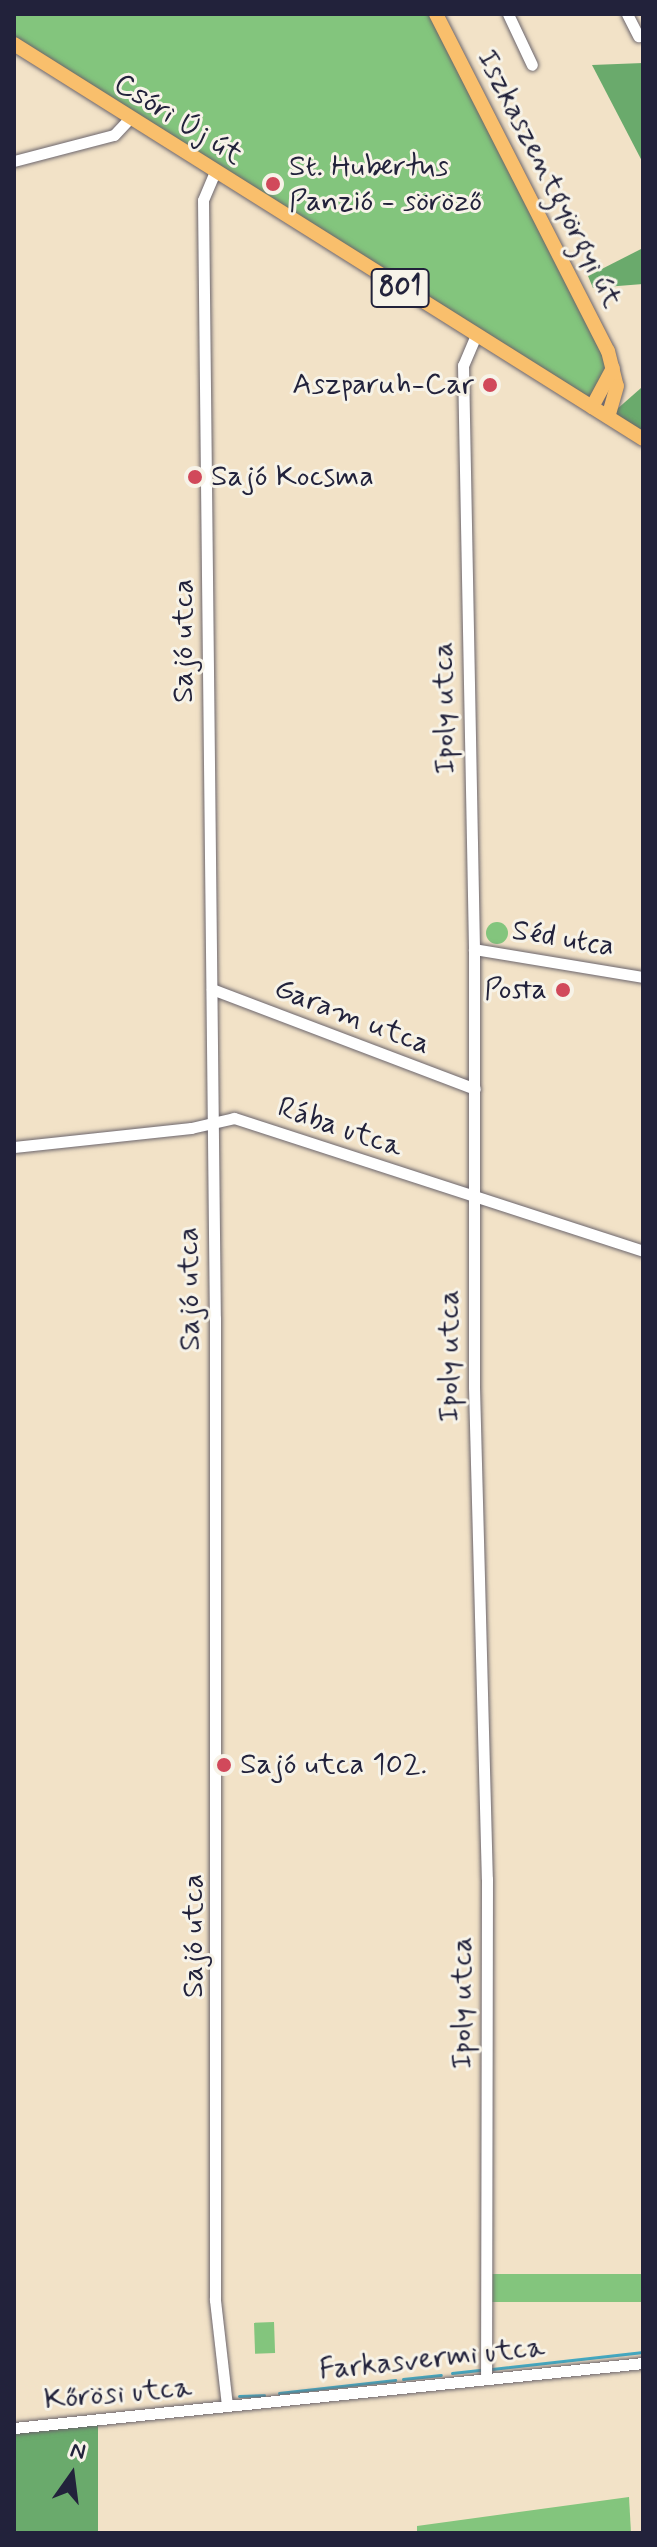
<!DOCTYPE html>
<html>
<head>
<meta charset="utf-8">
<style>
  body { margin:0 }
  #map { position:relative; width:657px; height:2547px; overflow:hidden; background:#f2e2c7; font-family:Mynerve,sans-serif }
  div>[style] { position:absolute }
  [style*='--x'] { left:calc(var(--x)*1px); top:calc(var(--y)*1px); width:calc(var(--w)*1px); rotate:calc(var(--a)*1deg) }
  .green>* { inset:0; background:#83c57d; transform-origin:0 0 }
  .round { border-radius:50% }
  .forest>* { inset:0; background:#6aaa6c; transform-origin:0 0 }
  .stream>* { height:3px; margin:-1.5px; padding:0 1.5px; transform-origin:1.5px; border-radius:1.5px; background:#43aac3 }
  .roads { filter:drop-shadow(0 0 2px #6b656c) drop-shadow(0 0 2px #6b656c) }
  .minor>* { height:11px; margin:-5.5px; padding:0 5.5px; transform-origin:5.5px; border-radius:5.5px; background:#fff }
  .major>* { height:14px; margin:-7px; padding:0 7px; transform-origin:7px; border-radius:7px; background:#f9bf6c }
  .dots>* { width:22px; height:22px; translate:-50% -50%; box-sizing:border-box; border:4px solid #f7f3e8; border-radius:50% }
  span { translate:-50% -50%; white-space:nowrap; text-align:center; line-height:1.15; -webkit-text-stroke:6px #f7f3e8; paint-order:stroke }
  .shield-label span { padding:2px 6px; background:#f7f3e8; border:2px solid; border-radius:6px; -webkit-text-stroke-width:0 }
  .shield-label { font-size:28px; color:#22223b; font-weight:700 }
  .street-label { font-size:30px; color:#22223b }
  .poi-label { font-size:30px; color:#22223b }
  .left { translate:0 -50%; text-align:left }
  .right { translate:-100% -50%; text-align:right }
  .frame { position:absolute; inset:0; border:16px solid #22223b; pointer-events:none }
  .north { position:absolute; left:32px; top:2435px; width:80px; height:80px; -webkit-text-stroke:6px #f7f3e8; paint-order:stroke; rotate:14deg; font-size:22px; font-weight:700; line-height:32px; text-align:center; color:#22223b }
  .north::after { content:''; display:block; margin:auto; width:28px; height:36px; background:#22223b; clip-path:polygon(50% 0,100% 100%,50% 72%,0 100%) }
</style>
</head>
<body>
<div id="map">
  <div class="green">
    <i style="clip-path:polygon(14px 14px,436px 14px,611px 361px,592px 407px,14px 44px)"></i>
    <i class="round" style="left:486px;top:922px;width:22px;height:22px"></i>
    <i style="left:643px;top:2274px;width:28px;height:151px;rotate:90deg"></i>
    <i style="left:274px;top:2322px;width:31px;height:20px;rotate:88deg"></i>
    <i style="clip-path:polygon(629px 2497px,631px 2533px,417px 2533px,417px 2526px)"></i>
  </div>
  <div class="forest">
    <i style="clip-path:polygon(643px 63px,643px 163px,592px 65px)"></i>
    <i style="clip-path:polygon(643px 248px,643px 284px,593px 288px,588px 276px)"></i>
    <i style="clip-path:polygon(641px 388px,643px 388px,643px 439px,608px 417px)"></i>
    <i style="left:98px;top:2424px;width:109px;height:85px;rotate:90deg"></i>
  </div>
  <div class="stream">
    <i style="--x:492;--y:2369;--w:152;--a:-6.4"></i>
    <i style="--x:452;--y:2373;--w:30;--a:-6"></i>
    <i style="--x:403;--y:2379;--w:38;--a:-6"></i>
    <i style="--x:279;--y:2393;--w:117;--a:-6.4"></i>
    <i style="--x:239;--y:2396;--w:25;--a:-2"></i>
  </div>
  <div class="roads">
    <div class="minor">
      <i style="--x:508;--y:14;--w:56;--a:64.8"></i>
      <i style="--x:627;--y:14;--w:25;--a:63"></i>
      <i style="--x:14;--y:161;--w:103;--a:-14.6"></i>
      <i style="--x:114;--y:135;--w:21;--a:-47"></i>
      <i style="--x:214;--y:174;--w:28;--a:113"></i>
      <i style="--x:203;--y:200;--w:1118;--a:89.39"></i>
      <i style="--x:215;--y:1318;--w:982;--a:90"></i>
      <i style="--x:215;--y:2300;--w:106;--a:83.5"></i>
      <i style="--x:476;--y:335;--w:33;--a:113"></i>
      <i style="--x:463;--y:365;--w:584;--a:88.92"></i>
      <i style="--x:474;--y:949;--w:438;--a:90"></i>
      <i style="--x:474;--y:1387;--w:492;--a:88.5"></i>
      <i style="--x:487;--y:1879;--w:500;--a:90.11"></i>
      <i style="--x:474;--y:949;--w:171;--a:9.4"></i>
      <i style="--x:212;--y:989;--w:281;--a:20.8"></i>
      <i style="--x:14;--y:1147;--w:178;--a:-6.1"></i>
      <i style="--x:191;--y:1128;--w:44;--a:-13.1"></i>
      <i style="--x:234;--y:1118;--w:430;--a:18"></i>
      <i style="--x:14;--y:2428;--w:632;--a:-5.9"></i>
    </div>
    <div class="major">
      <i style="--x:436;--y:14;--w:378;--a:63"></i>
      <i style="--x:608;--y:351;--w:36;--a:76"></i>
      <i style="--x:617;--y:386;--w:32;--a:106"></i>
      <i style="--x:14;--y:44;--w:743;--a:32.13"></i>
      <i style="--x:592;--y:407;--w:44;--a:-61.7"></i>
    </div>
  </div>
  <div class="dots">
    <i style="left:273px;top:184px;background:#d1495b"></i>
    <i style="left:490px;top:385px;background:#d1495b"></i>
    <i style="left:195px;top:477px;background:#d1495b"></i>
    <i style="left:563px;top:990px;background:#d1495b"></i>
    <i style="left:224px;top:1765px;background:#d1495b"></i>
  </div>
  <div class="shield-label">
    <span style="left:400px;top:288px">801</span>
  </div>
  <div class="street-label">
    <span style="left:178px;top:120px;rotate:32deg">Csóri Új út</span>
    <span style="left:549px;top:179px;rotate:63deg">Iszkaszentgyörgyi út</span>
    <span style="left:184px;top:641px;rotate:-90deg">Sajó utca</span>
    <span style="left:445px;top:708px;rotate:-91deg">Ipoly utca</span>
    <span style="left:563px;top:939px;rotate:9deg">Séd utca</span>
    <span style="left:352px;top:1017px;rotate:21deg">Garam utca</span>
    <span style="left:340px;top:1128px;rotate:19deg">Rába utca</span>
    <span style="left:190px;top:1289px;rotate:-91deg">Sajó utca</span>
    <span style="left:450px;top:1356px;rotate:-90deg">Ipoly utca</span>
    <span style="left:194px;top:1936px;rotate:-90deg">Sajó utca</span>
    <span style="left:463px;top:2003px;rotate:-90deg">Ipoly utca</span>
    <span style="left:432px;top:2359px;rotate:-6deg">Farkasvermi utca</span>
    <span style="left:118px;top:2394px;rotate:-5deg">Kőrösi utca</span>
  </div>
  <div class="poi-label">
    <span class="left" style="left:289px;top:184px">St. Hubertus<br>Panzió - söröző</span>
    <span class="right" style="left:474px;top:385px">Aszparuh-Car</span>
    <span class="left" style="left:211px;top:477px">Sajó Kocsma</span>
    <span class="right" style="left:547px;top:990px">Posta</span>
    <span class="left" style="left:240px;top:1765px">Sajó utca 102.</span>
  </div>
  <div class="frame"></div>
  <div class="north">N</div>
</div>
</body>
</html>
